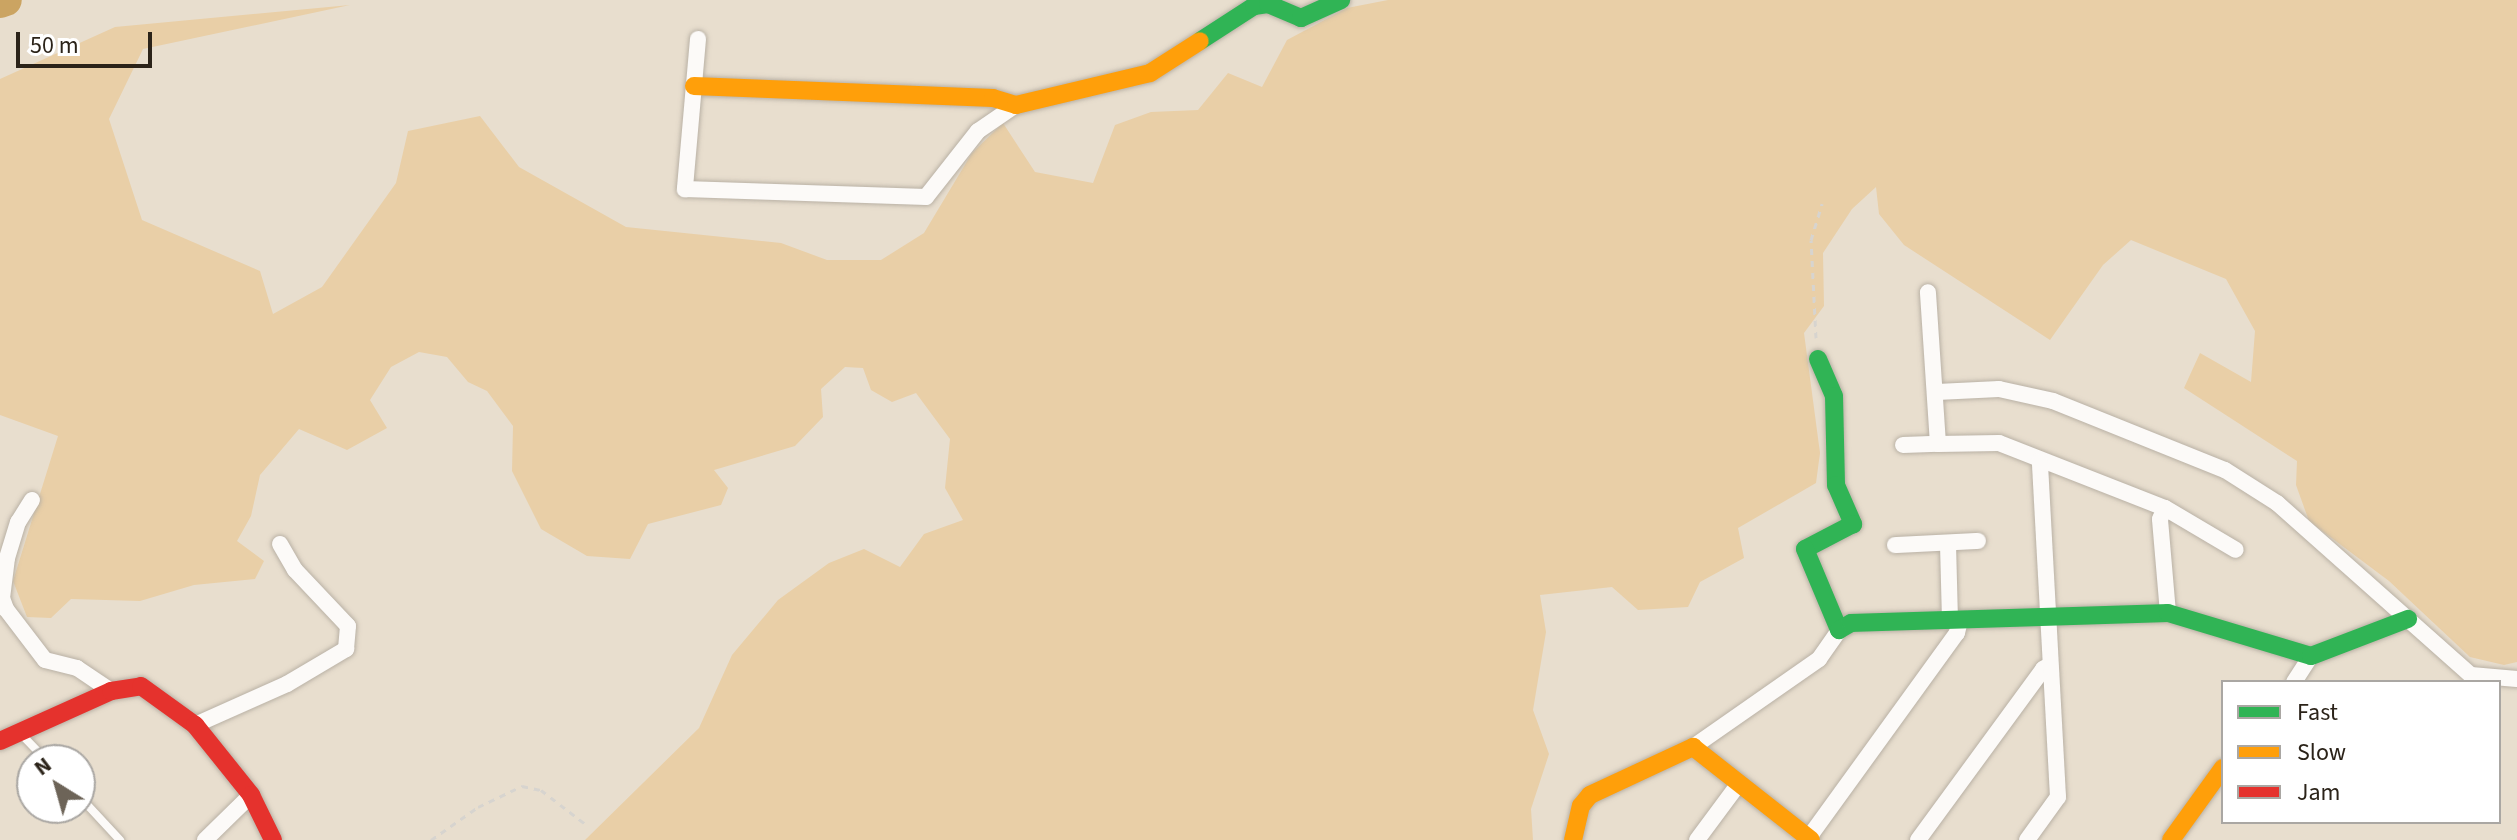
<!DOCTYPE html>
<html>
<head>
<meta charset="utf-8">
<style>
  body { margin:0 }
  #map { position:relative; width:2517px; height:840px; overflow:hidden; background:#e8dece; font-family:"Source Sans 3",sans-serif }
  div>[style] { position:absolute }
  [style*='--x'] { left:calc(var(--x)*1px); top:calc(var(--y)*1px); width:calc(var(--w)*1px); rotate:calc(var(--a)*1deg) }
  .green>* { inset:0; background:#e9cfa7 }
  .river>* { height:32px; margin:-16px; padding:0 16px; transform-origin:16px; border-radius:16px; background:#cba462 }
  .path>* { height:3px; margin-top:-1.5px; transform-origin:0; background:repeating-linear-gradient(90deg,#d7d4cf 0 6px,transparent 0 12px) }
  .roads { filter:drop-shadow(0 0 2px #b9b1a5) drop-shadow(0 0 2px #b9b1a5) }
  .lane>* { height:8px; margin:-4px; padding:0 4px; transform-origin:4px; border-radius:4px; background:#fcfaf8 }
  .street>* { height:16px; margin:-8px; padding:0 8px; transform-origin:8px; border-radius:8px; background:#fcfaf8 }
  .fast>* { height:18px; margin:-9px; padding:0 9px; transform-origin:9px; border-radius:9px; background:#30b455 }
  .slow>* { height:18px; margin:-9px; padding:0 9px; transform-origin:9px; border-radius:9px; background:#ff9f0a }
  .jam>* { height:18px; margin:-9px; padding:0 9px; transform-origin:9px; border-radius:9px; background:#e5322d }
  span { translate:-50% -50%; white-space:nowrap; text-align:center; line-height:1.15; -webkit-text-stroke:6px #fff; paint-order:stroke }
  .legend { position:absolute; left:2221px; top:680px; width:280px; height:144px; box-sizing:border-box; background:#fff; border:2px solid #aaa7a3; margin:0; padding:10px 14px; list-style:none; font-size:24px; color:#2b2319 }
  .legend li { display:flex; align-items:center; gap:16px; height:40px }
  .legend b { width:40px; border:2px solid #aaa7a3 }
  .north { position:absolute; left:16px; top:744px; width:80px; height:80px; box-sizing:border-box; background:#fff; border:2px solid #aaa7a3; border-radius:50%; rotate:323deg; font-size:22px; font-weight:700; line-height:32px; text-align:center; color:#2b2319 }
  .north::after { content:''; display:block; margin:auto; width:28px; height:36px; background:#6d6458; clip-path:polygon(50% 0,100% 100%,50% 72%,0 100%) }
  .scale { position:absolute; left:16px; top:32px; width:136px; height:36px; box-sizing:border-box; border:4px solid #2b2319; border-top:0; padding-left:10px; font-size:24px; line-height:28px; white-space:nowrap; color:#2b2319; -webkit-text-stroke:6px #fff; paint-order:stroke }
</style>
</head>
<body>
<div id="map">
  <div class="green">
    <i style="clip-path:polygon(1388px 0,2517px 0,2517px 662px,2504px 665px,2470px 657px,2389px 581px,2309px 521px,2296px 485px,2297px 461px,2184px 388px,2200px 353px,2251px 382px,2255px 331px,2226px 279px,2131px 240px,2103px 265px,2050px 340px,1904px 245px,1879px 214px,1876px 187px,1852px 209px,1823px 253px,1824px 306px,1804px 333px,1820px 453px,1816px 483px,1738px 528px,1744px 558px,1700px 582px,1688px 607px,1638px 610px,1612px 587px,1540px 595px,1546px 632px,1533px 710px,1549px 754px,1531px 809px,1533px 840px,585px 840px,699px 728px,732px 655px,778px 600px,829px 563px,864px 549px,900px 567px,924px 534px,963px 520px,945px 488px,950px 439px,916px 393px,892px 402px,871px 390px,863px 368px,845px 367px,821px 389px,823px 417px,795px 446px,714px 470px,728px 488px,721px 505px,648px 524px,630px 559px,587px 556px,541px 529px,512px 471px,513px 426px,487px 391px,468px 382px,447px 357px,419px 352px,391px 367px,370px 400px,387px 428px,347px 450px,299px 429px,260px 475px,251px 516px,237px 541px,264px 561px,255px 579px,194px 585px,140px 601px,71px 599px,51px 618px,27px 617px,13px 581px,58px 436px,0 415px,0 79px,115px 27px,350px 5px,143px 49px,109px 119px,142px 220px,260px 271px,273px 314px,322px 287px,396px 183px,408px 131px,480px 116px,519px 167px,626px 227px,781px 243px,827px 260px,881px 260px,924px 233px,972px 153px,1003px 123px,1035px 172px,1093px 183px,1115px 125px,1151px 112px,1198px 110px,1228px 73px,1262px 87px,1287px 40px,1347px 8px)"></i>
  </div>
  <div class="river">
    <i style="--x:0;--y:2;--w:6;--a:-18"></i>
  </div>
  <div class="path">
    <i style="--x:1816;--y:338;--w:98;--a:-92.9"></i>
    <i style="--x:1811;--y:240;--w:38;--a:-73"></i>
    <i style="--x:431;--y:840;--w:57;--a:-35.1"></i>
    <i style="--x:478;--y:807;--w:49;--a:-25.5"></i>
    <i style="--x:522;--y:786;--w:19;--a:12"></i>
    <i style="--x:541;--y:790;--w:59;--a:37.5"></i>
  </div>
  <div class="roads">
    <div class="lane">
      <i style="--x:22;--y:735;--w:35;--a:46"></i>
      <i style="--x:80;--y:797;--w:59;--a:47.1"></i>
    </div>
    <div class="street">
      <i style="--x:698;--y:39;--w:151;--a:95"></i>
      <i style="--x:685;--y:189;--w:241;--a:1.9"></i>
      <i style="--x:926;--y:197;--w:84;--a:-51.8"></i>
      <i style="--x:978;--y:131;--w:46;--a:-34.4"></i>
      <i style="--x:1937;--y:392;--w:62;--a:-2.8"></i>
      <i style="--x:1999;--y:389;--w:55;--a:12.5"></i>
      <i style="--x:2053;--y:401;--w:185;--a:21.9"></i>
      <i style="--x:2225;--y:470;--w:62;--a:32.4"></i>
      <i style="--x:2277;--y:503;--w:259;--a:41.6"></i>
      <i style="--x:2471;--y:675;--w:46;--a:5"></i>
      <i style="--x:1938;--y:444;--w:61;--a:-0.9"></i>
      <i style="--x:1999;--y:443;--w:178;--a:21.4"></i>
      <i style="--x:1903;--y:445;--w:35;--a:-2"></i>
      <i style="--x:1938;--y:444;--w:152;--a:-93.8"></i>
      <i style="--x:32;--y:500;--w:26;--a:122"></i>
      <i style="--x:18;--y:522;--w:38;--a:107"></i>
      <i style="--x:7;--y:558;--w:40;--a:97.1"></i>
      <i style="--x:2;--y:598;--w:12;--a:70"></i>
      <i style="--x:6;--y:609;--w:64;--a:52.6"></i>
      <i style="--x:45;--y:660;--w:33;--a:14"></i>
      <i style="--x:77;--y:668;--w:41;--a:34.1"></i>
      <i style="--x:1948;--y:544;--w:76;--a:88.5"></i>
      <i style="--x:1895;--y:545;--w:83;--a:-2.8"></i>
      <i style="--x:2168;--y:613;--w:94;--a:-94.9"></i>
      <i style="--x:2160;--y:519;--w:12;--a:-66"></i>
      <i style="--x:2165;--y:508;--w:82;--a:30.6"></i>
      <i style="--x:2294;--y:682;--w:31;--a:-57"></i>
      <i style="--x:195;--y:725;--w:101;--a:-24"></i>
      <i style="--x:287;--y:684;--w:69;--a:-30.7"></i>
      <i style="--x:346;--y:649;--w:23;--a:-85"></i>
      <i style="--x:348;--y:626;--w:77;--a:-133.4"></i>
      <i style="--x:295;--y:570;--w:30;--a:-120"></i>
      <i style="--x:1693;--y:747;--w:154;--a:-34.9"></i>
      <i style="--x:1819;--y:659;--w:35;--a:-55"></i>
      <i style="--x:205;--y:840;--w:64;--a:-44.4"></i>
      <i style="--x:1697;--y:840;--w:67;--a:-53.5"></i>
      <i style="--x:1807;--y:840;--w:256;--a:-54.1"></i>
      <i style="--x:1957;--y:633;--w:13;--a:-77"></i>
      <i style="--x:1918;--y:840;--w:212;--a:-53.8"></i>
      <i style="--x:2043;--y:669;--w:8;--a:-30"></i>
      <i style="--x:2027;--y:840;--w:53;--a:-54.2"></i>
      <i style="--x:2058;--y:797;--w:336;--a:-93.1"></i>
    </div>
    <div class="fast">
      <i style="--x:1200;--y:41;--w:64;--a:-32.9"></i>
      <i style="--x:1254;--y:6;--w:14;--a:-8"></i>
      <i style="--x:1268;--y:4;--w:36;--a:23"></i>
      <i style="--x:1301;--y:18;--w:44;--a:-24.2"></i>
      <i style="--x:1818;--y:359;--w:40;--a:66.6"></i>
      <i style="--x:1834;--y:396;--w:89;--a:88.7"></i>
      <i style="--x:1836;--y:485;--w:43;--a:66.4"></i>
      <i style="--x:1853;--y:524;--w:54;--a:152.5"></i>
      <i style="--x:1805;--y:549;--w:88;--a:67.2"></i>
      <i style="--x:1839;--y:630;--w:14;--a:-30"></i>
      <i style="--x:1851;--y:623;--w:317;--a:-1.8"></i>
      <i style="--x:2168;--y:613;--w:149;--a:16.7"></i>
      <i style="--x:2311;--y:656;--w:104;--a:-20.9"></i>
    </div>
    <div class="slow">
      <i style="--x:694;--y:86;--w:299;--a:2.3"></i>
      <i style="--x:993;--y:98;--w:24;--a:17"></i>
      <i style="--x:1016;--y:105;--w:138;--a:-13.4"></i>
      <i style="--x:1150;--y:73;--w:59;--a:-32.6"></i>
      <i style="--x:1573;--y:840;--w:35;--a:-77"></i>
      <i style="--x:1581;--y:806;--w:14;--a:-51"></i>
      <i style="--x:1590;--y:795;--w:114;--a:-25"></i>
      <i style="--x:1693;--y:747;--w:150;--a:38.2"></i>
      <i style="--x:2171;--y:840;--w:89;--a:-54.2"></i>
    </div>
    <div class="jam">
      <i style="--x:0;--y:741;--w:122;--a:-24.2"></i>
      <i style="--x:111;--y:691;--w:30;--a:-9"></i>
      <i style="--x:141;--y:686;--w:67;--a:35.8"></i>
      <i style="--x:195;--y:725;--w:90;--a:51.3"></i>
      <i style="--x:251;--y:795;--w:50;--a:63.9"></i>
    </div>
  </div>
  <ul class="legend">
  <li><b style="height:10px;background:#30b455"></b>Fast</li>
  <li><b style="height:10px;background:#ff9f0a"></b>Slow</li>
  <li><b style="height:10px;background:#e5322d"></b>Jam</li>
  </ul>
  <div class="north">N</div>
  <div class="scale">50 m</div>
</div>
</body>
</html>
